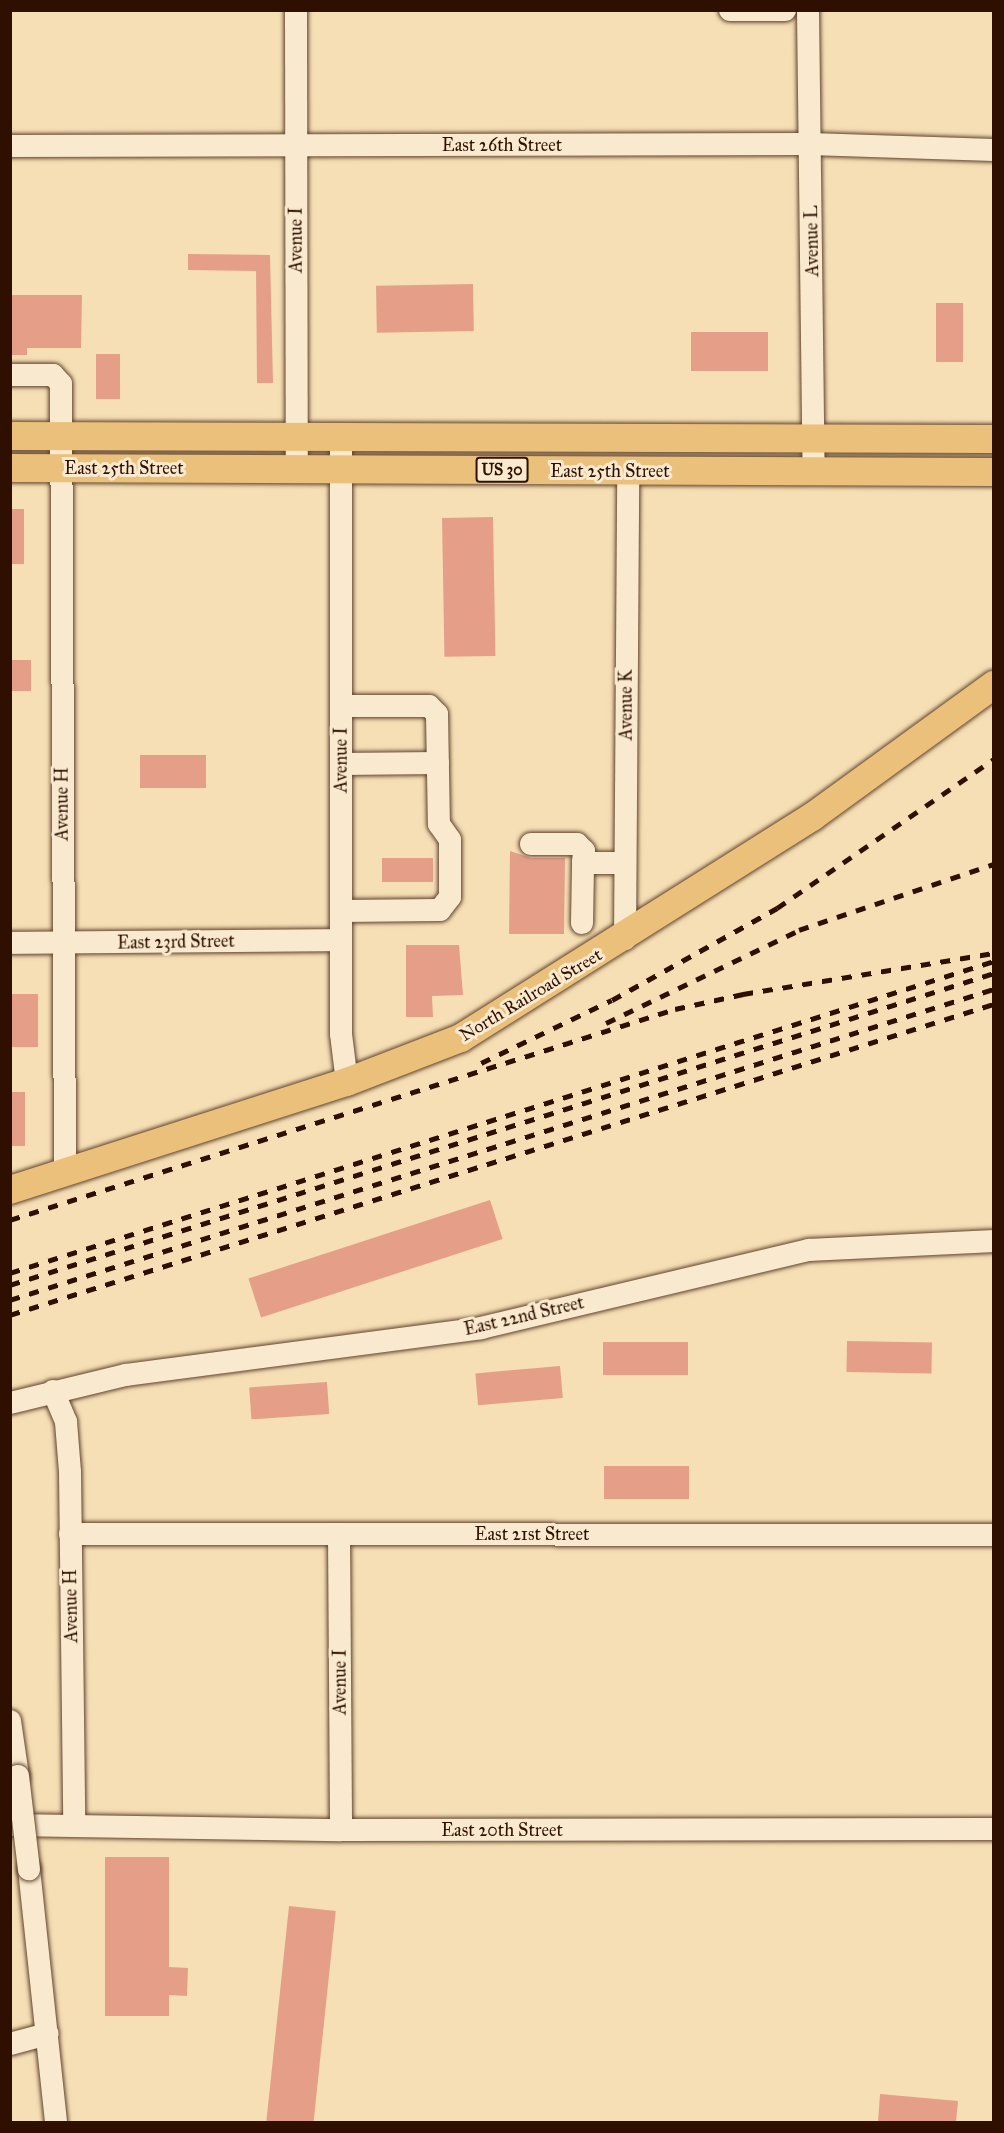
<!DOCTYPE html>
<html>
<head>
<meta charset="utf-8">
<style>
  body { margin:0 }
  #map { position:relative; width:1004px; height:2133px; overflow:hidden; background:#f6dfb5; font-family:"IM FELL Great Primer",serif }
  div>[style] { position:absolute }
  [style*='--x'] { left:calc(var(--x)*1px); top:calc(var(--y)*1px); width:calc(var(--w)*1px); rotate:calc(var(--a)*1deg) }
  .building>* { inset:0; background:#e59f88; transform-origin:0 0 }
  .roads { filter:drop-shadow(0 0 2px #60432d) drop-shadow(0 0 2px #60432d) }
  .minor>* { height:22px; margin:-11px; padding:0 11px; transform-origin:11px; border-radius:11px; background:#f9eacf }
  .major>* { height:28px; margin:-14px; padding:0 14px; transform-origin:14px; border-radius:14px; background:#ebc07a }
  .rail>* { height:4.5px; margin-top:-2.25px; transform-origin:0; background:repeating-linear-gradient(90deg,#2e0f00 0 10px,transparent 0 20px) }
  .bridges { filter:drop-shadow(0 0 2px #60432d) drop-shadow(0 0 2px #60432d) }
  .minor-bridge>* { height:22px; margin:-11px; padding:0 11px; transform-origin:11px; border-radius:11px; background:#f9eacf }
  span { translate:-50% -50%; white-space:nowrap; text-align:center; line-height:1.15; -webkit-text-stroke:6px #f9eacf; paint-order:stroke }
  .shield-label span { padding:2px 4px; background:#f9eacf; border:2px solid; border-radius:4px; -webkit-text-stroke-width:0 }
  .shield-label { font-size:16px; color:#2e0f00; font-weight:700 }
  .street-label { font-size:18px; color:#2e0f00 }
  .frame { position:absolute; inset:0; border:12px solid #2e0f00; pointer-events:none }
</style>
</head>
<body>
<div id="map">
  <div class="building">
    <i style="clip-path:polygon(188px 254px,270px 255px,273px 383px,257px 383px,256px 271px,188px 270px)"></i>
    <i style="left:473px;top:284px;width:47px;height:97px;rotate:89deg"></i>
    <i style="clip-path:polygon(10px 295px,82px 295px,81px 348px,27px 348px,27px 355px,10px 355px)"></i>
    <i style="left:936px;top:303px;width:27px;height:59px"></i>
    <i style="left:691px;top:332px;width:77px;height:39px"></i>
    <i style="left:96px;top:354px;width:24px;height:45px"></i>
    <i style="left:10px;top:509px;width:14px;height:55px"></i>
    <i style="left:493px;top:517px;width:139px;height:51px;rotate:89deg"></i>
    <i style="left:10px;top:660px;width:21px;height:31px"></i>
    <i style="left:140px;top:755px;width:66px;height:33px"></i>
    <i style="clip-path:polygon(510px 851px,531px 858px,565px 858px,564px 934px,509px 934px)"></i>
    <i style="left:382px;top:858px;width:51px;height:24px"></i>
    <i style="clip-path:polygon(406px 945px,459px 945px,463px 995px,432px 996px,433px 1017px,406px 1017px)"></i>
    <i style="left:10px;top:994px;width:28px;height:53px"></i>
    <i style="left:10px;top:1092px;width:15px;height:54px"></i>
    <i style="left:490px;top:1200px;width:41px;height:254px;rotate:72deg"></i>
    <i style="left:847px;top:1341px;width:85px;height:31px;rotate:1deg"></i>
    <i style="left:688px;top:1342px;width:33px;height:85px;rotate:90deg"></i>
    <i style="left:560px;top:1366px;width:32px;height:85px;rotate:85deg"></i>
    <i style="left:327px;top:1382px;width:32px;height:78px;rotate:86deg"></i>
    <i style="left:604px;top:1466px;width:85px;height:33px"></i>
    <i style="clip-path:polygon(105px 1857px,169px 1857px,169px 1967px,188px 1968px,187px 1996px,169px 1995px,169px 2016px,105px 2016px)"></i>
    <i style="left:289px;top:1906px;width:47px;height:217px;rotate:6deg"></i>
    <i style="clip-path:polygon(880px 2094px,958px 2101px,956px 2122px,878px 2122px)"></i>
  </div>
  <div class="roads">
    <div class="minor">
      <i style="--x:296;--y:10;--w:459;--a:89.9"></i>
      <i style="--x:730;--y:10;--w:55;--a:0"></i>
      <i style="--x:808;--y:10;--w:461;--a:89.3"></i>
      <i style="--x:10;--y:146;--w:800;--a:-0.14"></i>
      <i style="--x:810;--y:144;--w:184;--a:1.9"></i>
      <i style="--x:10;--y:375;--w:43;--a:0"></i>
      <i style="--x:53;--y:375;--w:12;--a:48"></i>
      <i style="--x:61;--y:384;--w:789;--a:89.71"></i>
      <i style="--x:341;--y:437;--w:597;--a:90"></i>
      <i style="--x:341;--y:1034;--w:48;--a:82.9"></i>
      <i style="--x:341;--y:706;--w:88;--a:0"></i>
      <i style="--x:429;--y:706;--w:11;--a:45"></i>
      <i style="--x:437;--y:714;--w:110;--a:89"></i>
      <i style="--x:439;--y:824;--w:19;--a:55"></i>
      <i style="--x:450;--y:840;--w:57;--a:90"></i>
      <i style="--x:450;--y:897;--w:16;--a:128"></i>
      <i style="--x:440;--y:910;--w:99;--a:179.4"></i>
      <i style="--x:341;--y:764;--w:97;--a:-0.6"></i>
      <i style="--x:531;--y:844;--w:46;--a:0"></i>
      <i style="--x:577;--y:844;--w:10;--a:45"></i>
      <i style="--x:584;--y:851;--w:12;--a:95"></i>
      <i style="--x:582;--y:923;--w:60;--a:-89"></i>
      <i style="--x:583;--y:863;--w:42;--a:0"></i>
      <i style="--x:625;--y:939;--w:468;--a:-89.6"></i>
      <i style="--x:10;--y:943;--w:331;--a:-0.5"></i>
      <i style="--x:53;--y:1391;--w:34;--a:67"></i>
      <i style="--x:66;--y:1422;--w:50;--a:85.4"></i>
      <i style="--x:70;--y:1472;--w:352;--a:89.3"></i>
      <i style="--x:10;--y:1403;--w:119;--a:-13.6"></i>
      <i style="--x:126;--y:1375;--w:358;--a:-7.5"></i>
      <i style="--x:481;--y:1328;--w:337;--a:-13.4"></i>
      <i style="--x:809;--y:1250;--w:185;--a:-2.8"></i>
      <i style="--x:70;--y:1534;--w:923;--a:0.06"></i>
      <i style="--x:339;--y:1534;--w:296;--a:89.6"></i>
      <i style="--x:10;--y:1721;--w:56;--a:81.7"></i>
      <i style="--x:10;--y:1825;--w:331;--a:0.9"></i>
      <i style="--x:341;--y:1830;--w:653;--a:-0.09"></i>
      <i style="--x:29;--y:1869;--w:254;--a:83.9"></i>
      <i style="--x:10;--y:2044;--w:39;--a:-15"></i>
    </div>
    <div class="major">
      <i style="--x:10;--y:436;--w:984;--a:0.17"></i>
      <i style="--x:10;--y:468;--w:984;--a:0.23"></i>
      <i style="--x:10;--y:1190;--w:354;--a:-17.8"></i>
      <i style="--x:347;--y:1082;--w:122;--a:-21.1"></i>
      <i style="--x:461;--y:1038;--w:415;--a:-32.2"></i>
      <i style="--x:812;--y:817;--w:225;--a:-36"></i>
    </div>
  </div>
  <div class="rail">
    <i style="--x:606;--y:1023;--w:214;--a:-25.7"></i>
    <i style="--x:799;--y:930;--w:206;--a:-18.7"></i>
    <i style="--x:481;--y:1063;--w:145;--a:-25.7"></i>
    <i style="--x:612;--y:1000;--w:189;--a:-29.1"></i>
    <i style="--x:777;--y:908;--w:263;--a:-34.5"></i>
    <i style="--x:10;--y:1220;--w:698;--a:-17.6"></i>
    <i style="--x:675;--y:1009;--w:70;--a:-12.4"></i>
    <i style="--x:743;--y:994;--w:254;--a:-9.3"></i>
    <i style="--x:10;--y:1273;--w:1032;--a:-17.59"></i>
    <i style="--x:10;--y:1285;--w:1032;--a:-17.59"></i>
    <i style="--x:10;--y:1300;--w:1032;--a:-17.54"></i>
    <i style="--x:10;--y:1315;--w:1032;--a:-17.54"></i>
  </div>
  <div class="bridges">
    <div class="minor-bridge">
      <i style="--x:18;--y:1776;--w:94;--a:83.3"></i>
    </div>
  </div>
  <div class="shield-label">
    <span style="left:502px;top:470px">US 30</span>
  </div>
  <div class="street-label">
    <span style="left:502px;top:145px">East 26th Street</span>
    <span style="left:296px;top:240px;rotate:-90deg">Avenue I</span>
    <span style="left:812px;top:241px;rotate:-91deg">Avenue L</span>
    <span style="left:124px;top:468px">East 25th Street</span>
    <span style="left:610px;top:471px">East 25th Street</span>
    <span style="left:626px;top:705px;rotate:-90deg">Avenue K</span>
    <span style="left:341px;top:760px;rotate:-90deg">Avenue I</span>
    <span style="left:62px;top:804px;rotate:-90deg">Avenue H</span>
    <span style="left:176px;top:942px;rotate:-1deg">East 23rd Street</span>
    <span style="left:531px;top:995px;rotate:-31deg">North Railroad Street</span>
    <span style="left:524px;top:1316px;rotate:-13deg">East 22nd Street</span>
    <span style="left:532px;top:1534px">East 21st Street</span>
    <span style="left:71px;top:1606px;rotate:-91deg">Avenue H</span>
    <span style="left:340px;top:1682px;rotate:-90deg">Avenue I</span>
    <span style="left:502px;top:1830px">East 20th Street</span>
  </div>
  <div class="frame"></div>
</div>
</body>
</html>
